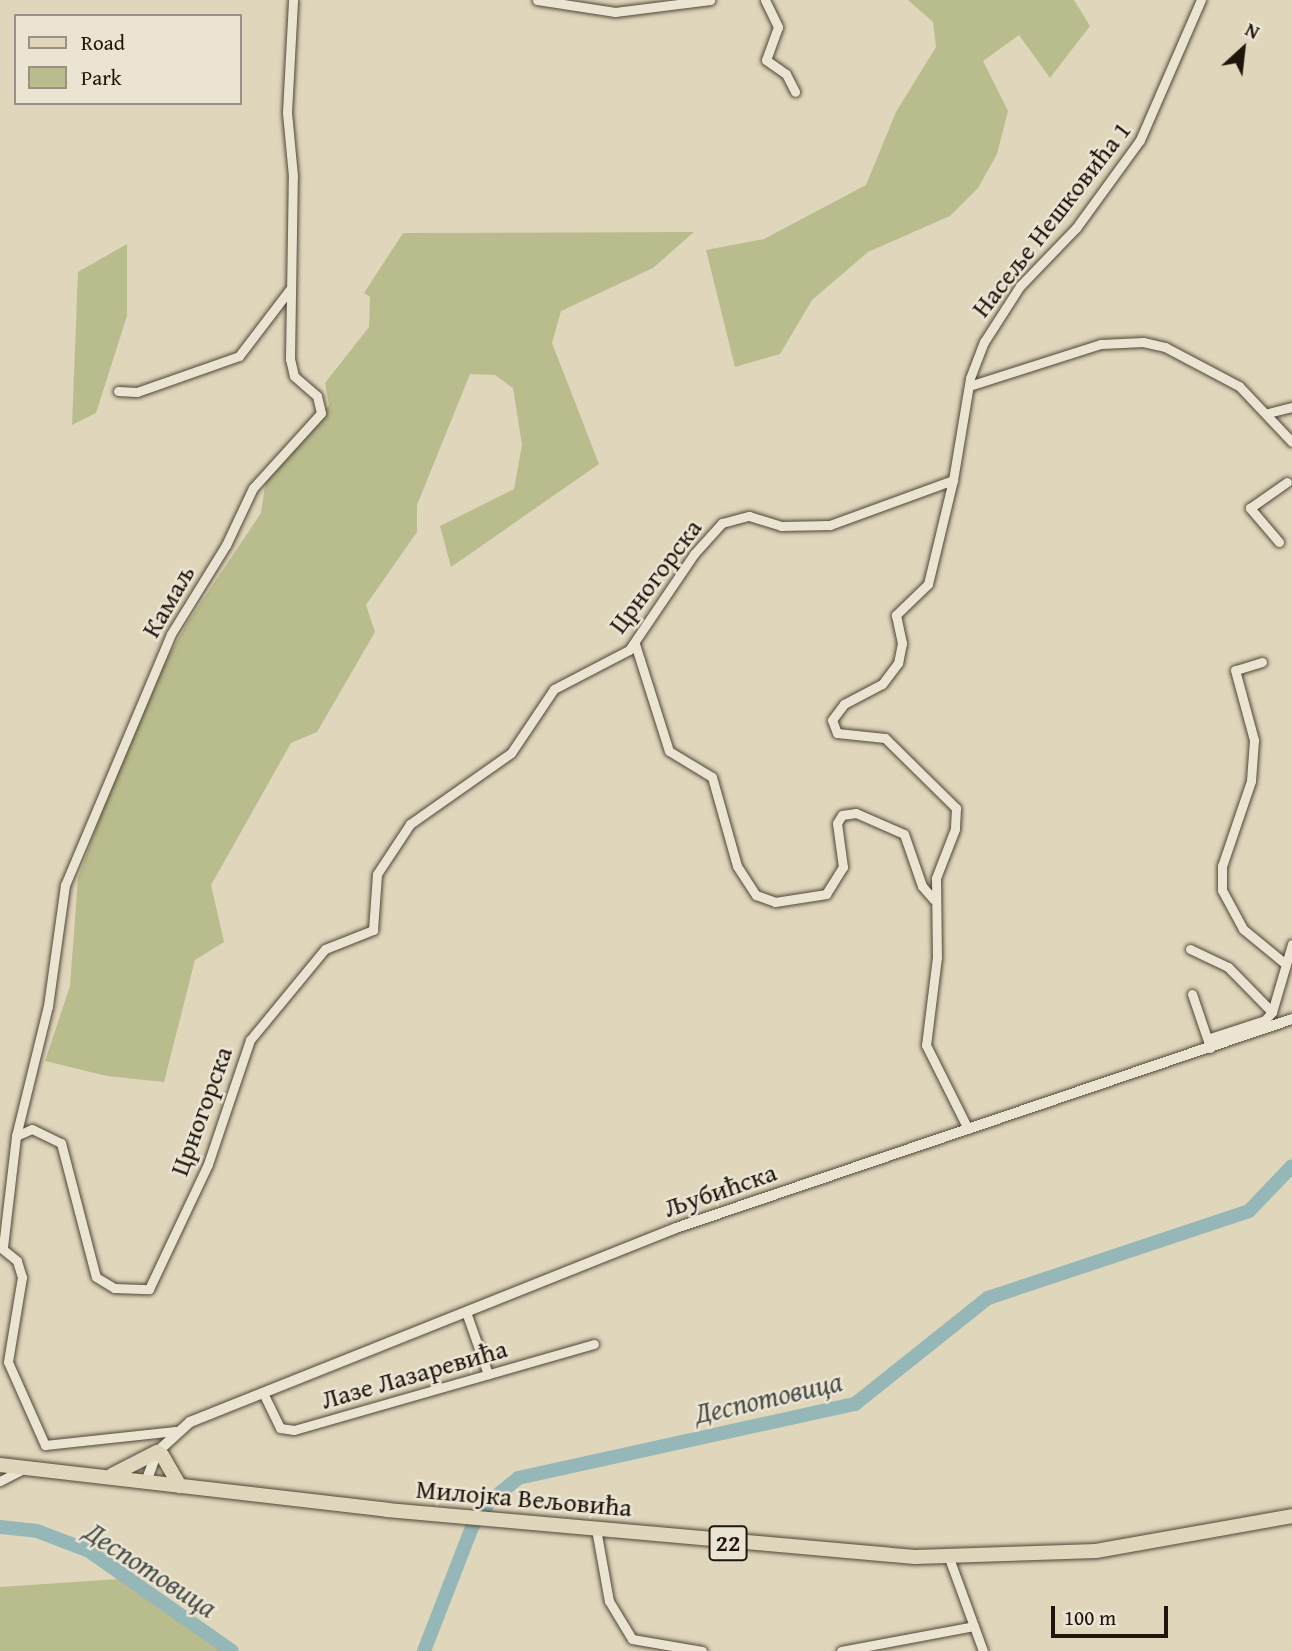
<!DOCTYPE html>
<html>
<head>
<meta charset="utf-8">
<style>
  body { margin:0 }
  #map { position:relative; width:1292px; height:1651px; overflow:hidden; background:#e0d6bb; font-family:"Gentium Book Plus",serif }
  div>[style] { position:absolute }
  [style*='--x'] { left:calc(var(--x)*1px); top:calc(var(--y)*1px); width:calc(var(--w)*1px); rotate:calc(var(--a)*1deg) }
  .green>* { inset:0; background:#b9bc8c }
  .river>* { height:14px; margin:-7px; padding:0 7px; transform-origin:7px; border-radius:7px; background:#96b7b7 }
  .roads { filter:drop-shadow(0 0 2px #4e4638) drop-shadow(0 0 2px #4e4638) }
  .minor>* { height:9px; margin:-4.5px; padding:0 4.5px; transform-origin:4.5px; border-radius:4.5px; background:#ebe4d3 }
  .tertiary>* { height:10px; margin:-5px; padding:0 5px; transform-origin:5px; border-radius:5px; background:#ebe4d3 }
  .primary>* { height:14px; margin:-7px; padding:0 7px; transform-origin:7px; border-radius:7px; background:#e0d6bb }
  span { translate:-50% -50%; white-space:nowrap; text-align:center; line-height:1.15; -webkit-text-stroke:5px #ebe4d3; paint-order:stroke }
  .shield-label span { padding:2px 5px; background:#ebe4d3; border:2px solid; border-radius:5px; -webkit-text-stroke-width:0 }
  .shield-label { font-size:24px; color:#1e160d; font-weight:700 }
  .street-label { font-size:26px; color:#1e160d }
  .water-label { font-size:28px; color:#484e48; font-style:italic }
  .legend { position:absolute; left:14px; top:14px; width:228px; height:91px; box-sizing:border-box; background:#ebe4d3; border:2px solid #999284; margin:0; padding:9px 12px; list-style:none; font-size:21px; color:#1e160d }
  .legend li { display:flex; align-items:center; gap:14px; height:35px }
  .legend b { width:35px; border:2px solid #999284 }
  .north { position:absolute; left:1208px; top:14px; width:70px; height:70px; -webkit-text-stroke:5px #ebe4d3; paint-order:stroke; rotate:27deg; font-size:19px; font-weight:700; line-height:28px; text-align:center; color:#1e160d }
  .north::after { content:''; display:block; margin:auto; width:24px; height:32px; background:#1e160d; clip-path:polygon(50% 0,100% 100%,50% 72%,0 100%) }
  .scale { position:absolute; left:1051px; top:1606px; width:117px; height:32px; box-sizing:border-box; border:4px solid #1e160d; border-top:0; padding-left:9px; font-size:21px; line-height:24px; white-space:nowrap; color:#1e160d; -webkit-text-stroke:5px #ebe4d3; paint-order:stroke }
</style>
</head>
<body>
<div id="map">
  <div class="green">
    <i style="clip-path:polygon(908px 0,1074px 0,1090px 26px,1050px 78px,1019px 35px,983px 61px,1008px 111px,997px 154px,978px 188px,950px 216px,868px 252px,812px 300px,780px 354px,735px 367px,706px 250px,764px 239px,866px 185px,896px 112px,936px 47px,933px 22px)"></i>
    <i style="clip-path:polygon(694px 232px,653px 268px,561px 311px,552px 343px,599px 464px,451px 567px,440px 526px,514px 489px,522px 445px,513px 388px,495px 375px,470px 374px,417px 505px,417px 532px,366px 605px,375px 632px,317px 732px,291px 743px,211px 885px,224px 942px,195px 960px,164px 1082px,107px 1076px,45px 1061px,70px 986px,78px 878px,139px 710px,186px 625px,261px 513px,266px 479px,329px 405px,325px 383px,369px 327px,370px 297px,364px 293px,403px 233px)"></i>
    <i style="clip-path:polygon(127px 244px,127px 316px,96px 413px,72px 425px,78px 272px)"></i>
    <i style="clip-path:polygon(134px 1578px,224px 1651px,0 1651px,0 1587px)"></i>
  </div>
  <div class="river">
    <i style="--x:0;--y:1527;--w:37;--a:6"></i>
    <i style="--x:37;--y:1531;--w:56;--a:21"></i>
    <i style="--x:89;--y:1551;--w:174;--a:35"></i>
    <i style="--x:424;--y:1651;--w:133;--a:-68.8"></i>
    <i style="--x:472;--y:1527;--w:32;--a:-55"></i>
    <i style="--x:490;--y:1501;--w:36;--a:-39"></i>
    <i style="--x:518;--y:1478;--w:345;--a:-12.4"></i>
    <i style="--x:855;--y:1404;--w:170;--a:-38.6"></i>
    <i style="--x:988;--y:1298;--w:275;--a:-18.4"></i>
    <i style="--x:1249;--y:1211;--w:62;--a:-46.3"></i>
  </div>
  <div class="roads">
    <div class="minor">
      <i style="--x:537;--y:0;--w:79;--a:8.7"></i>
      <i style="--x:615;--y:12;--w:96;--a:-7.2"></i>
      <i style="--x:765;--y:0;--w:30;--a:64"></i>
      <i style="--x:778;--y:27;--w:35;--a:110"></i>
      <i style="--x:766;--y:60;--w:24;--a:35"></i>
      <i style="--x:786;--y:74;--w:20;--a:63"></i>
      <i style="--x:969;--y:386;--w:139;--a:-17.7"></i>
      <i style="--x:1101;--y:344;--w:42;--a:-2.7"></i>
      <i style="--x:1143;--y:342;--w:23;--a:13"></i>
      <i style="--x:1165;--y:347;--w:84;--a:27.8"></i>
      <i style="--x:1239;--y:386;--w:77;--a:46.6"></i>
      <i style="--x:118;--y:391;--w:19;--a:3"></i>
      <i style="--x:137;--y:392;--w:108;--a:-19.4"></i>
      <i style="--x:239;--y:356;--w:84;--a:-52.7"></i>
      <i style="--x:1268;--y:413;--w:25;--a:-14"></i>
      <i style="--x:953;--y:480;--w:107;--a:103.5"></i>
      <i style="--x:928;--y:584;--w:45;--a:135.9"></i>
      <i style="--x:896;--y:615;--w:29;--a:78"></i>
      <i style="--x:902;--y:643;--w:20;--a:101"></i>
      <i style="--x:898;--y:663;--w:26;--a:127"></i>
      <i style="--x:882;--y:684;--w:43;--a:152.2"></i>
      <i style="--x:844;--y:704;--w:20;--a:127"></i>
      <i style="--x:832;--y:720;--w:14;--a:69"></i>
      <i style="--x:837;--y:733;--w:48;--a:5.9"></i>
      <i style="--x:885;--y:738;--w:100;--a:44.6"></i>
      <i style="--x:956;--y:808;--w:21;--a:93"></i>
      <i style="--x:955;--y:829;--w:53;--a:111.2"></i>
      <i style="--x:936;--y:878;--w:79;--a:89.3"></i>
      <i style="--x:937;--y:957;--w:89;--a:97.1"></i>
      <i style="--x:926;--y:1045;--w:94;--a:63.4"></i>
      <i style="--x:1279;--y:542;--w:45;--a:-130.5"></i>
      <i style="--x:1250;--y:508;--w:45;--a:-35.1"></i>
      <i style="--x:635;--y:644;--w:112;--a:72.4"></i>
      <i style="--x:669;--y:751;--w:50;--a:31.2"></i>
      <i style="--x:712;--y:777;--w:92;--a:74.3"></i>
      <i style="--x:737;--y:866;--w:35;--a:57"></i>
      <i style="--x:756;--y:895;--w:20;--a:20"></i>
      <i style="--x:775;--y:902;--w:52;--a:-8.9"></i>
      <i style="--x:826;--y:894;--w:32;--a:-58"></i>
      <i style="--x:843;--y:867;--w:44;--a:-97.8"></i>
      <i style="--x:837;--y:823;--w:9;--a:-58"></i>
      <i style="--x:842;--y:815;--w:14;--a:-8"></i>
      <i style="--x:856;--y:813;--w:52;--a:23.6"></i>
      <i style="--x:904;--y:834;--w:55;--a:70.9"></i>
      <i style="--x:922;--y:886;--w:18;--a:49"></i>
      <i style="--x:1262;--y:662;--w:28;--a:163"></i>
      <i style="--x:1235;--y:670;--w:73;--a:74.8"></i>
      <i style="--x:1254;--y:740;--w:41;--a:94.2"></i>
      <i style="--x:1251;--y:781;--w:90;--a:108.8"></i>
      <i style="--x:1222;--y:866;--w:24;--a:90"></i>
      <i style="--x:1222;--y:890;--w:44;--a:61.7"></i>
      <i style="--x:1243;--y:929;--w:52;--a:39.5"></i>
      <i style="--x:1190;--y:949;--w:42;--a:25.3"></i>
      <i style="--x:1228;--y:967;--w:63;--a:45.6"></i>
      <i style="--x:1192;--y:994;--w:50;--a:71.2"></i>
      <i style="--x:1210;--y:1048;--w:10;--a:-90"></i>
      <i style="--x:1210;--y:1038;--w:58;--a:-18.1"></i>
      <i style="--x:1265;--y:1020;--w:11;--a:-49"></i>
      <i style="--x:1272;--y:1012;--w:71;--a:-73.6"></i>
      <i style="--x:16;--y:1136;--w:17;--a:-24"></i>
      <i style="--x:32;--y:1129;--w:32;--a:26"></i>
      <i style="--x:61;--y:1143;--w:138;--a:75.4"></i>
      <i style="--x:96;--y:1277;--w:21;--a:31"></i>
      <i style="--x:114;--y:1288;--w:35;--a:2"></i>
      <i style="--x:149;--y:1289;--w:138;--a:-64.7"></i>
      <i style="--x:208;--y:1164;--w:131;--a:-71.3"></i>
      <i style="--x:250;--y:1040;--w:118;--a:-50.5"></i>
      <i style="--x:325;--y:949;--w:52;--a:-21.6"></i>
      <i style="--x:373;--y:930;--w:56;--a:-85.9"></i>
      <i style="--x:377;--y:874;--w:60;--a:-56.6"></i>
      <i style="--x:410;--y:824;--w:123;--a:-35.1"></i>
      <i style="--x:511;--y:753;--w:77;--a:-56.1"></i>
      <i style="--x:554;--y:689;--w:85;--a:-27.5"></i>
      <i style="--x:629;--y:650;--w:116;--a:-55.9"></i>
      <i style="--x:694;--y:554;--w:42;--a:-47.9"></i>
      <i style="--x:722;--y:523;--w:28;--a:-15"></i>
      <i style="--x:749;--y:516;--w:34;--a:17"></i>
      <i style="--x:781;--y:526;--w:49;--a:-1.2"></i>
      <i style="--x:830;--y:525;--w:131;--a:-20.1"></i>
      <i style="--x:953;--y:480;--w:103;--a:-80.5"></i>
      <i style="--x:970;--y:378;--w:39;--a:-69"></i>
      <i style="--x:984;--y:342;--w:67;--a:-57.3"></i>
      <i style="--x:1020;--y:286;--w:81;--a:-46"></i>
      <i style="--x:1076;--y:228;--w:109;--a:-54"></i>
      <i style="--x:1140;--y:140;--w:153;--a:-66.5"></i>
      <i style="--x:0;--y:1247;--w:22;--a:39"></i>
      <i style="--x:17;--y:1261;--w:17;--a:73"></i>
      <i style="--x:22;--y:1277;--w:86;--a:99.4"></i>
      <i style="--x:8;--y:1362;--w:91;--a:66"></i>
      <i style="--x:45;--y:1445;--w:131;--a:-6.1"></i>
      <i style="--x:3;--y:1247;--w:112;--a:-83.3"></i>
      <i style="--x:16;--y:1136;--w:134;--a:-76.2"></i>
      <i style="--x:48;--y:1006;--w:122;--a:-82"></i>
      <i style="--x:65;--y:885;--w:272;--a:-67.1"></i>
      <i style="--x:171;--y:634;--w:105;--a:-58.3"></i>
      <i style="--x:226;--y:545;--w:63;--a:-64.7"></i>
      <i style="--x:253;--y:488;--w:101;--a:-47.8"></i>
      <i style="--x:321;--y:413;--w:17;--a:-103"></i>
      <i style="--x:317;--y:396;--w:30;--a:-139"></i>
      <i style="--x:294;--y:376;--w:17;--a:-103"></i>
      <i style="--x:290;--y:359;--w:183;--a:-89.1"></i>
      <i style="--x:293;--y:176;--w:64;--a:-95.4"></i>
      <i style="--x:287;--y:112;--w:112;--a:-86.9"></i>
      <i style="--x:466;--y:1312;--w:66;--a:70.5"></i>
      <i style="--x:265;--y:1397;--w:34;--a:64"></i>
      <i style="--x:280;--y:1428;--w:14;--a:8"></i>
      <i style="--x:294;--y:1430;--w:312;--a:-16"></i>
      <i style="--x:0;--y:1481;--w:29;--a:-27"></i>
      <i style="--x:596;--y:1529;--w:73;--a:79.8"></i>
      <i style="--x:609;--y:1601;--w:44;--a:58.8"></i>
      <i style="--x:632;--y:1639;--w:71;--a:9.7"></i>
      <i style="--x:949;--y:1558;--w:99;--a:69.9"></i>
      <i style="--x:841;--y:1651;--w:135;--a:-10.6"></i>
    </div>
    <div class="tertiary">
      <i style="--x:146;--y:1482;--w:32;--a:-70"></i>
      <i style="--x:157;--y:1452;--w:45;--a:-42.3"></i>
      <i style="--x:190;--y:1422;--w:523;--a:-21.76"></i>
      <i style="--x:676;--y:1228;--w:650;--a:-18.74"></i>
    </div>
    <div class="primary">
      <i style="--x:162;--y:1455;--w:36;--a:60"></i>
      <i style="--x:0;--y:1465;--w:390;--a:6.6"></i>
      <i style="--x:387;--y:1510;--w:530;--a:5.09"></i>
      <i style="--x:915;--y:1557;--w:181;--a:-1.9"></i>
      <i style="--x:1096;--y:1551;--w:199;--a:-10.1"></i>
      <i style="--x:112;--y:1475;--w:51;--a:-27.1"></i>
    </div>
  </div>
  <div class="shield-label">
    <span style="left:728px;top:1543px">22</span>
  </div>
  <div class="street-label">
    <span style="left:1051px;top:219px;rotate:-52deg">Насеље Нешковића 1</span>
    <span style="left:655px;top:576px;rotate:-53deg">Црногорска</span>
    <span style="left:168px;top:601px;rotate:-60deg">Камаљ</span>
    <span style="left:201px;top:1111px;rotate:-70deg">Црногорска</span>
    <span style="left:720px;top:1190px;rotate:-19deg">Љубићска</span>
    <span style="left:414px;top:1374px;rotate:-16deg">Лазе Лазаревића</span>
    <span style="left:524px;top:1498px;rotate:5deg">Милојка Вељовића</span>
  </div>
  <div class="water-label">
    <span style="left:768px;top:1397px;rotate:-13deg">Деспотовица</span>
    <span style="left:151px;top:1569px;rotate:33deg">Деспотовица</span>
  </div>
  <ul class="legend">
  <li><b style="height:9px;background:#e0d6bb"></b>Road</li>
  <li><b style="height:19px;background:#b9bc8c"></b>Park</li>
  </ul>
  <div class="north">N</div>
  <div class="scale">100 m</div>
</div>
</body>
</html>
